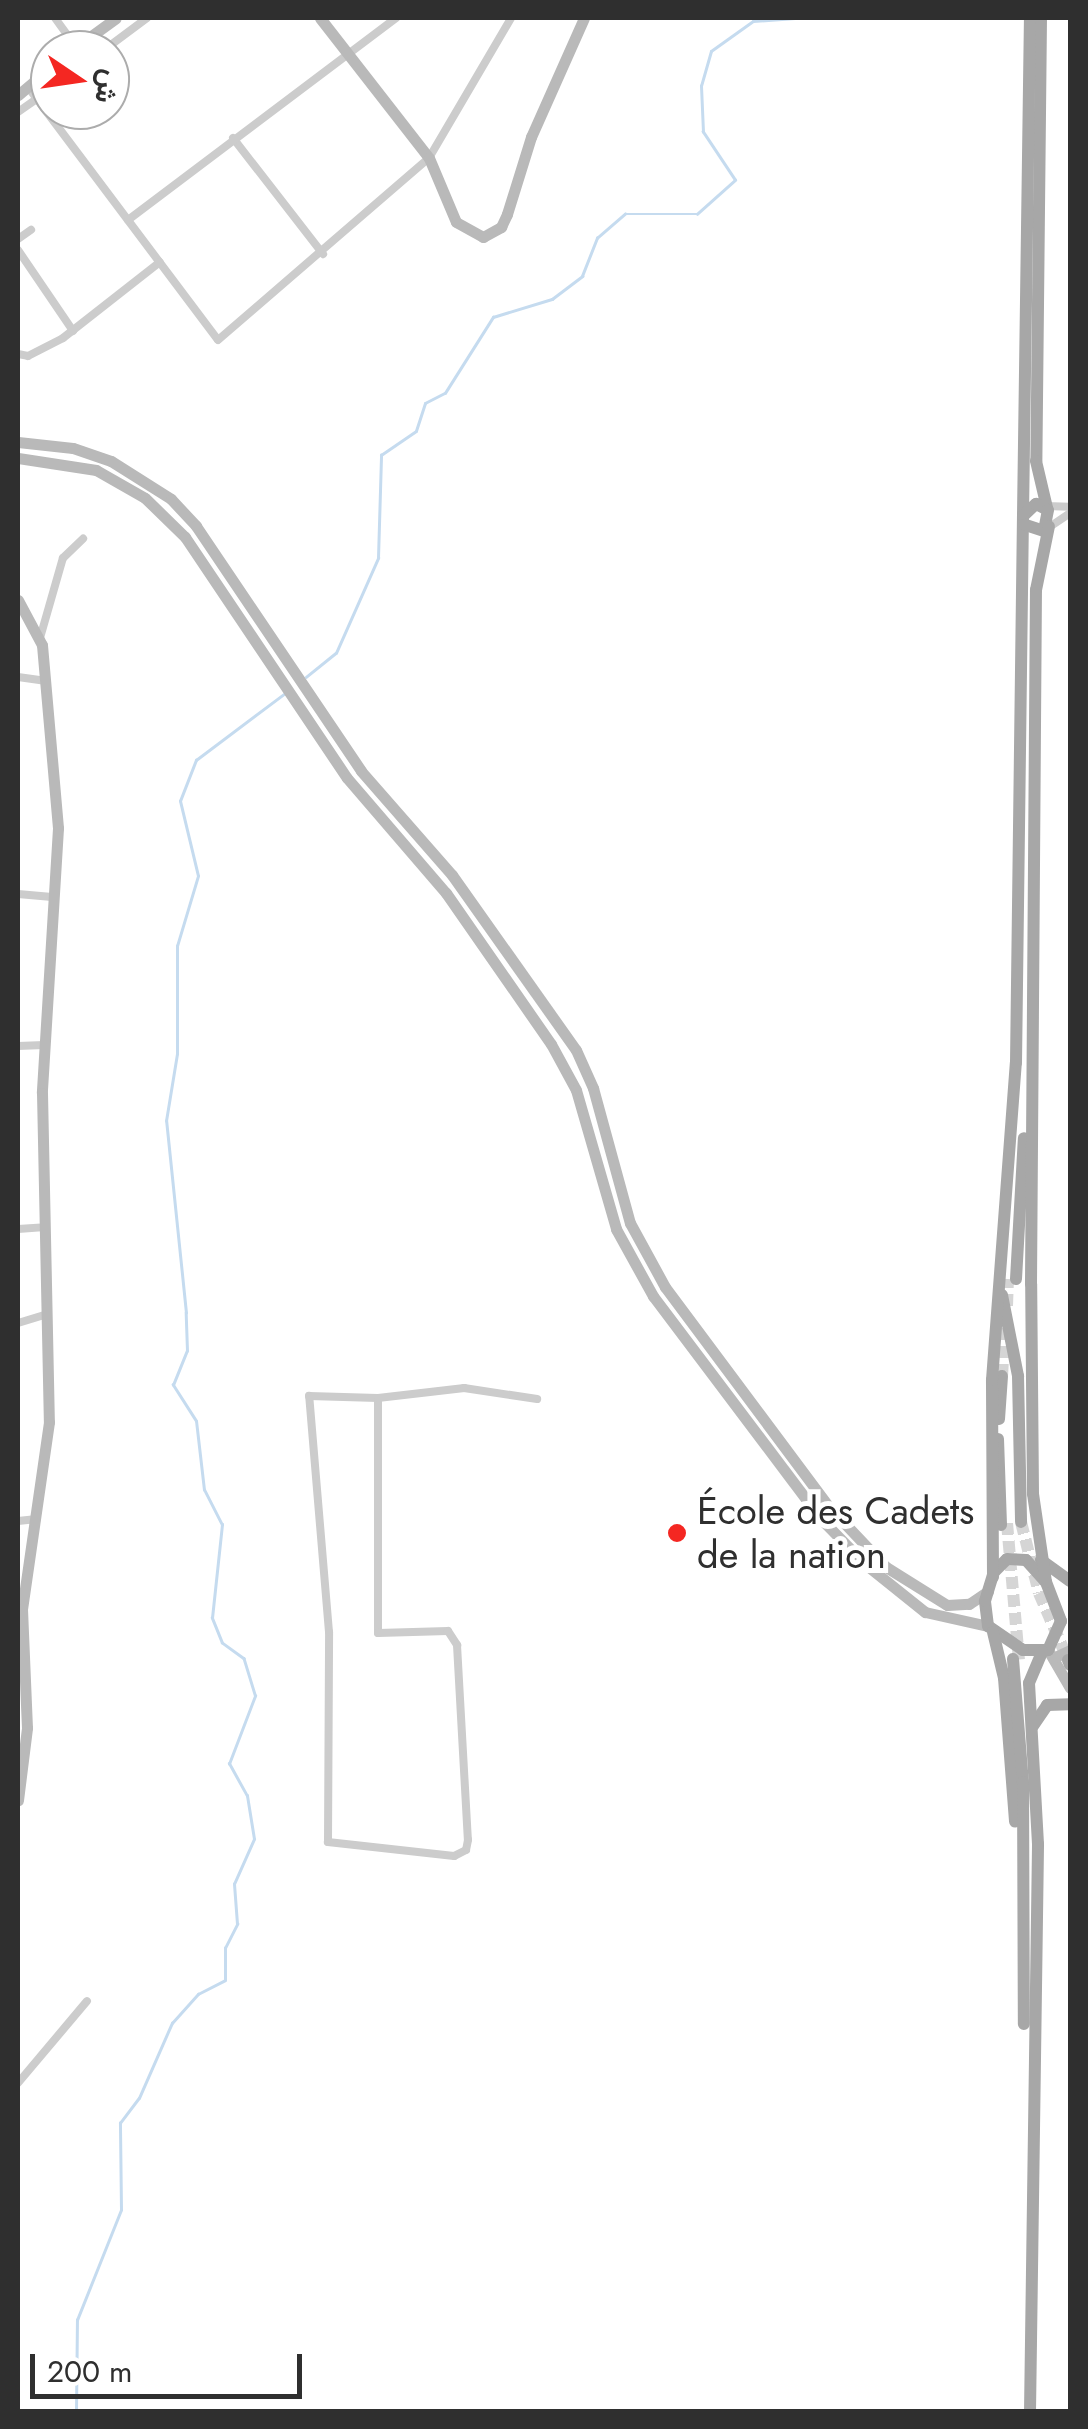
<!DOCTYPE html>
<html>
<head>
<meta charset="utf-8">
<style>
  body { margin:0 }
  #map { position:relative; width:1088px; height:2429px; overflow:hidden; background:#fff; font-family:Jost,Vazirmatn,sans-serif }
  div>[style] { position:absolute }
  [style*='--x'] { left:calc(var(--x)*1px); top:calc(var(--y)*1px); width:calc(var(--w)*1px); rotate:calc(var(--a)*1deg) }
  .stream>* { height:2.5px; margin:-1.25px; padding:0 1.25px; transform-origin:1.25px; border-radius:1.25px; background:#c5dbef }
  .primary-tunnel>* { height:12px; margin-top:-6px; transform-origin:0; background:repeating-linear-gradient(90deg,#d5d5d5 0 12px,transparent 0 18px) }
  .street>* { height:8px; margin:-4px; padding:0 4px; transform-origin:4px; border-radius:4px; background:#ccc }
  .secondary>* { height:11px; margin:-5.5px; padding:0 5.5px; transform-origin:5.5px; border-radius:5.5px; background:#b9b9b9 }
  .primary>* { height:12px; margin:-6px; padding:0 6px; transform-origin:6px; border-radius:6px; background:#a7a7a7 }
  .dots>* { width:28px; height:28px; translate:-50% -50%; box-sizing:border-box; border:5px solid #fff; border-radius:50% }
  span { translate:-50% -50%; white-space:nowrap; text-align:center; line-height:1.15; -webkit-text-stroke:10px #fff; paint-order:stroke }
  .poi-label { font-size:38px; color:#2f2f2f }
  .left { translate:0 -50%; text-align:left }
  .frame { position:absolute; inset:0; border:20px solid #2f2f2f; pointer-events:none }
  .north { position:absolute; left:30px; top:30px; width:100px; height:100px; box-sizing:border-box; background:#fff; border:2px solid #acacac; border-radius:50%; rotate:103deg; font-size:28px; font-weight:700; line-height:40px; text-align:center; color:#2f2f2f }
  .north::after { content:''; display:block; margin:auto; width:35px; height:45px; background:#f42722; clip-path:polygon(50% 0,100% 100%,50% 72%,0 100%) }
  .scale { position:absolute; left:30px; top:2354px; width:272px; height:45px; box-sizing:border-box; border:5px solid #2f2f2f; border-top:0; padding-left:12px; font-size:30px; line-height:35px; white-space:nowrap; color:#2f2f2f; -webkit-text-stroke:8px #fff; paint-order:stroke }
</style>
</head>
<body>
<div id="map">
  <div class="stream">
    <i style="--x:306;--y:677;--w:38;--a:-39"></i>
    <i style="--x:336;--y:653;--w:104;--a:-66.1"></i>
    <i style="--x:378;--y:558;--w:103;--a:-88.3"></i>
    <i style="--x:381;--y:455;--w:42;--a:-34.4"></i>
    <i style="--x:416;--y:431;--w:29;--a:-72"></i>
    <i style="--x:425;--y:403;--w:22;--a:-27"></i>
    <i style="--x:445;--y:393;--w:90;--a:-57.7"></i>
    <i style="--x:493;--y:317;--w:62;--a:-17"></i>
    <i style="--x:552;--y:299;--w:38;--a:-37"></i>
    <i style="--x:582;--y:276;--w:41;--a:-68.5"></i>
    <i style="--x:597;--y:238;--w:37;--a:-41"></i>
    <i style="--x:625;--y:214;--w:72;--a:0"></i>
    <i style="--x:697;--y:214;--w:51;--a:-41.8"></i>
    <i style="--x:735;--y:180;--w:58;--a:-123.7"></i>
    <i style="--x:703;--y:132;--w:46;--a:-92.5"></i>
    <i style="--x:701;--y:86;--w:36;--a:-74"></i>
    <i style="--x:711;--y:51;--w:52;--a:-35.5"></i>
    <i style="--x:753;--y:21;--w:42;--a:-4.1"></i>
    <i style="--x:76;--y:2412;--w:92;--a:-89.4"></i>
    <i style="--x:77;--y:2320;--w:118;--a:-68.2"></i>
    <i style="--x:121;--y:2210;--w:87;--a:-90.7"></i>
    <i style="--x:120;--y:2123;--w:31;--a:-53"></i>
    <i style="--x:139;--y:2098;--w:82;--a:-66.3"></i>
    <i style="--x:172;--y:2023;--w:39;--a:-48"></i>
    <i style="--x:198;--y:1994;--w:30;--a:-27"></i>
    <i style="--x:225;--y:1980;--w:32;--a:-90"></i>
    <i style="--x:225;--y:1948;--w:27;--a:-63"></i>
    <i style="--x:237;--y:1924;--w:40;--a:-94.3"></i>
    <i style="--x:234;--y:1884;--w:49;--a:-66"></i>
    <i style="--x:254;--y:1839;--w:44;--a:-99.2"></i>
    <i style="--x:247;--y:1796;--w:37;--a:-119"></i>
    <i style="--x:229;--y:1764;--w:73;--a:-69.1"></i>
    <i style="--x:255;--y:1696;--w:39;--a:-107"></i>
    <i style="--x:244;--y:1659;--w:27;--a:-144"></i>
    <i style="--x:222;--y:1643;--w:27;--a:-112"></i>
    <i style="--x:212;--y:1618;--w:94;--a:-83.9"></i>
    <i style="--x:222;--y:1525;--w:39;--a:-117"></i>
    <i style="--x:204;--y:1490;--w:69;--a:-96.6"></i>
    <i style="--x:196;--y:1421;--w:43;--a:-122.6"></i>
    <i style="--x:173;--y:1385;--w:37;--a:-68"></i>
    <i style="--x:187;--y:1351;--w:38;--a:-92"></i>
    <i style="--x:186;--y:1313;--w:193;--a:-95.9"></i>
    <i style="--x:166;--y:1121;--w:68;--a:-80.7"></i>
    <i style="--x:177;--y:1054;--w:108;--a:-90"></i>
    <i style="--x:177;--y:946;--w:73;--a:-73.3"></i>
    <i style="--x:198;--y:876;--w:77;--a:-103.5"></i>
    <i style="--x:180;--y:801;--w:44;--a:-68.7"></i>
    <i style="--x:196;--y:760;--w:110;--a:-36.9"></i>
  </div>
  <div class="primary-tunnel">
    <i style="--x:1007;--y:1306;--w:27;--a:-88"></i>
    <i style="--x:1002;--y:1376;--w:50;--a:-86.6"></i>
    <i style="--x:1021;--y:1522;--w:73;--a:75.8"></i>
    <i style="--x:1039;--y:1593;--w:73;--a:66.6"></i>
    <i style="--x:1007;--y:1523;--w:137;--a:85"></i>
  </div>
  <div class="street">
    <i style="--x:55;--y:18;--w:36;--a:54"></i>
    <i style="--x:104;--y:50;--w:54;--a:-36.7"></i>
    <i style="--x:28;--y:87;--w:316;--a:53.1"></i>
    <i style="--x:218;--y:340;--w:279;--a:-40.8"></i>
    <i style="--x:429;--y:158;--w:162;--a:-59.6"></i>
    <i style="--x:18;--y:112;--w:39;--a:-35"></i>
    <i style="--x:233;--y:138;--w:147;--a:52.2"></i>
    <i style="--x:128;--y:220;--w:336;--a:-37"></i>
    <i style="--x:18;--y:239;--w:16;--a:-35"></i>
    <i style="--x:18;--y:250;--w:98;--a:55.8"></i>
    <i style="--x:18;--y:354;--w:10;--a:11"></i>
    <i style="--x:28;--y:356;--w:39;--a:-27"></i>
    <i style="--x:63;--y:338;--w:123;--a:-38.1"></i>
    <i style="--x:1045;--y:506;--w:25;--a:2"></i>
    <i style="--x:1048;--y:528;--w:27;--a:-34"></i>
    <i style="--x:40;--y:638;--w:83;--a:-74"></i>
    <i style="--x:63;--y:558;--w:28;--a:-44"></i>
    <i style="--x:18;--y:677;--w:27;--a:8"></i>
    <i style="--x:18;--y:894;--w:37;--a:5"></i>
    <i style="--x:18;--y:1046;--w:26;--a:-2"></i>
    <i style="--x:18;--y:1229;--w:27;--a:-4"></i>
    <i style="--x:18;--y:1323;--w:30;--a:-17"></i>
    <i style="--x:378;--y:1398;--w:235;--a:90"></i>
    <i style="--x:378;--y:1633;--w:70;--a:-1.6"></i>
    <i style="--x:448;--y:1631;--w:17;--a:57"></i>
    <i style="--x:457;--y:1645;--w:195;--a:86.8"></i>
    <i style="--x:468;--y:1840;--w:10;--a:101"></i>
    <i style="--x:466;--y:1850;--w:13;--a:153"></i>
    <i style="--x:454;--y:1856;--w:127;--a:-173.7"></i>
    <i style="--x:328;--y:1842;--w:210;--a:-89.7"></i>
    <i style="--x:329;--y:1632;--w:237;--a:-94.8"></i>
    <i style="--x:309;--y:1396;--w:69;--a:1.7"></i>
    <i style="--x:378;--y:1398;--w:87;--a:-6.6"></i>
    <i style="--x:464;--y:1388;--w:74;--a:8.6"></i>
    <i style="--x:18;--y:1521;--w:19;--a:-6"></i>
    <i style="--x:18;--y:2083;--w:107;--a:-49.9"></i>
  </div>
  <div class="secondary">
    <i style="--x:320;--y:18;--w:177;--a:52.1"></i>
    <i style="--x:429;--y:158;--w:69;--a:67.1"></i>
    <i style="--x:456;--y:222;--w:31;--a:29"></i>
    <i style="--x:483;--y:237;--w:21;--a:-29"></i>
    <i style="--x:501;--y:227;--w:14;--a:-65"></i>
    <i style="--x:507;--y:214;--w:81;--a:-72.7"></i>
    <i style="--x:531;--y:137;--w:130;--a:-66"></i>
    <i style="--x:72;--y:50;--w:54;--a:-36"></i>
    <i style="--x:18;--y:95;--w:42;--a:-40.2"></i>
    <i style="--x:18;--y:442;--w:55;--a:6.2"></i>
    <i style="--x:73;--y:448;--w:40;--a:18.9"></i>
    <i style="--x:111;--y:461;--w:71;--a:32.3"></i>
    <i style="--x:171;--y:499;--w:37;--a:47"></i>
    <i style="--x:196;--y:526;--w:295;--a:56"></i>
    <i style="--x:361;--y:771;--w:138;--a:48.8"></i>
    <i style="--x:452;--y:875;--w:214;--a:54.7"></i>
    <i style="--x:576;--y:1050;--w:42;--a:65.9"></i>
    <i style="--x:593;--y:1088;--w:140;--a:74.7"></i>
    <i style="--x:630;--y:1223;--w:73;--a:61.3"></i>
    <i style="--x:665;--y:1287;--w:276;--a:53.3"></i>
    <i style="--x:830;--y:1508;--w:81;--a:46.5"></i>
    <i style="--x:886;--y:1567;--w:72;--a:31.9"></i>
    <i style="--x:947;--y:1605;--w:22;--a:-3"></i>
    <i style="--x:969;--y:1604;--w:23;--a:-34"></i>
    <i style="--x:18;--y:458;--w:79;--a:8.7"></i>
    <i style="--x:96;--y:470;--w:56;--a:29.7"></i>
    <i style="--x:145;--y:498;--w:56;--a:44.3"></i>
    <i style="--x:185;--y:537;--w:290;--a:56.1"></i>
    <i style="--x:347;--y:778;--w:152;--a:49.3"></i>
    <i style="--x:446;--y:893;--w:184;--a:55.2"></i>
    <i style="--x:551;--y:1044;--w:52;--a:61.5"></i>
    <i style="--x:576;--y:1090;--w:145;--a:73.9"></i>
    <i style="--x:616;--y:1229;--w:77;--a:61.1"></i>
    <i style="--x:653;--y:1296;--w:279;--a:53"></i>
    <i style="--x:821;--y:1519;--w:63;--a:45.6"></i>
    <i style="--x:865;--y:1564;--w:77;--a:38.7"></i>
    <i style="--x:925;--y:1612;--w:65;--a:12.5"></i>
    <i style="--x:18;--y:600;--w:51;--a:61.9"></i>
    <i style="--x:42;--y:645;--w:184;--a:85"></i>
    <i style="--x:58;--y:828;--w:265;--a:93.5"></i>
    <i style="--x:42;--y:1093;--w:329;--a:88.8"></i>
    <i style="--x:49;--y:1422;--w:189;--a:98.2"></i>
    <i style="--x:22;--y:1609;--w:119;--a:87.6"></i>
    <i style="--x:27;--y:1728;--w:73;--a:97.1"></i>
    <i style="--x:1048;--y:1650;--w:44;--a:59.9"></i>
    <i style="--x:1053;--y:1658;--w:19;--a:-25"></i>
  </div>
  <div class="primary">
    <i style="--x:1041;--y:18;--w:443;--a:90.6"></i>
    <i style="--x:1036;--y:461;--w:48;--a:76.8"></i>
    <i style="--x:1023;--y:515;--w:497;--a:-89.2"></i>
    <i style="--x:1016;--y:1279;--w:141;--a:-86.8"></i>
    <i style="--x:1002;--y:1295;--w:83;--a:78.8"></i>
    <i style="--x:1018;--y:1376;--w:146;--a:88.8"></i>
    <i style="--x:999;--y:1419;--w:43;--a:-86"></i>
    <i style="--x:998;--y:1439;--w:86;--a:88"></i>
    <i style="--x:1007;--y:1559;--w:19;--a:3"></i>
    <i style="--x:1026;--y:1560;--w:30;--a:48"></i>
    <i style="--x:1046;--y:1582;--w:42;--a:69"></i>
    <i style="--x:1061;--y:1621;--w:32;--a:114"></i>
    <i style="--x:1048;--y:1650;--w:25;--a:180"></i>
    <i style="--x:1023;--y:1650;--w:42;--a:-145.6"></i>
    <i style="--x:988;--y:1626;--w:25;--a:-97"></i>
    <i style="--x:985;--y:1601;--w:30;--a:-73"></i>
    <i style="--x:994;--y:1572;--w:18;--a:-45"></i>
    <i style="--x:1041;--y:1560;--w:36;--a:36"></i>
    <i style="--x:993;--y:1577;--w:197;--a:-90.3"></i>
    <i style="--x:992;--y:1380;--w:318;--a:-85.7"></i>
    <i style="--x:1016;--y:1063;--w:547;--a:-89.27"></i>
    <i style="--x:1023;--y:516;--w:18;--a:-43"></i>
    <i style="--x:1036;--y:504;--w:13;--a:27"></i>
    <i style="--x:1048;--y:510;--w:21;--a:101"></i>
    <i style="--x:1044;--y:531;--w:20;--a:-162"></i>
    <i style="--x:1046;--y:1582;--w:89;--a:-98.4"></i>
    <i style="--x:1033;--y:1494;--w:210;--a:-90.5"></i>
    <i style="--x:1031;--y:1284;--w:694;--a:-89.59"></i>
    <i style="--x:1036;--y:590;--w:65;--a:-78.5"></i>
    <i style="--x:993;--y:1632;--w:47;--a:76.6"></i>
    <i style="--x:1004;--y:1678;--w:144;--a:85.6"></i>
    <i style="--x:1013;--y:1659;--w:123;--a:85.4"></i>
    <i style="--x:1023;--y:1782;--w:242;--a:89.8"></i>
    <i style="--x:1068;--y:1660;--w:5;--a:68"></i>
    <i style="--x:1033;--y:1726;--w:25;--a:-56"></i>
    <i style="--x:1047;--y:1705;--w:23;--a:-2"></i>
    <i style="--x:1030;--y:2412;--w:568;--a:-89.19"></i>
    <i style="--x:1038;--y:1844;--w:161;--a:-93.2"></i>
    <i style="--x:1029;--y:1683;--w:34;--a:-67"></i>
  </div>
  <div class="dots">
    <i style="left:677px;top:1533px;background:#f42722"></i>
  </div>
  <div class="poi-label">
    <span class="left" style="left:697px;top:1533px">École des Cadets<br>de la nation</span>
  </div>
  <div class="frame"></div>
  <div class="north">ش</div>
  <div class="scale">200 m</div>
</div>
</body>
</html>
